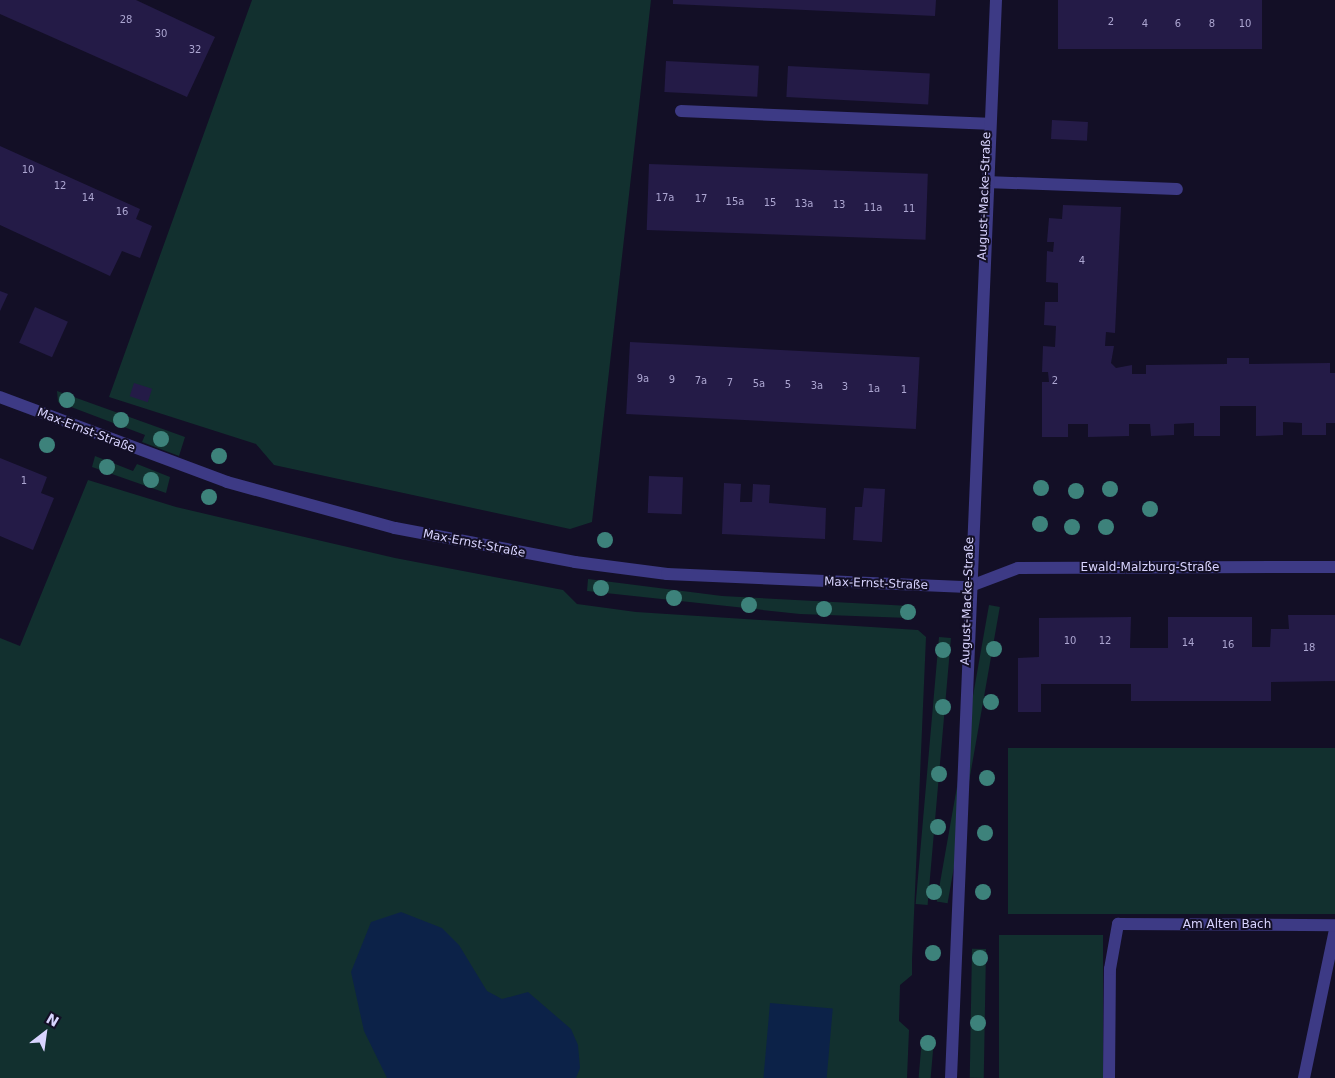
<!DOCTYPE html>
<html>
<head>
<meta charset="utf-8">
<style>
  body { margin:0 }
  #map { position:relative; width:1335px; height:1078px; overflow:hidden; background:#130f26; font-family:"DejaVu Sans",sans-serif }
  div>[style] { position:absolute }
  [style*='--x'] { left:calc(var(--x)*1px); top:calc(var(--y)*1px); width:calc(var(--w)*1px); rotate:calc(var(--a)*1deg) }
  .green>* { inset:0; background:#12302f; transform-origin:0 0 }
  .water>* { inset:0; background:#0c2248; transform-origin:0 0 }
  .building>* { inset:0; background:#241b47; transform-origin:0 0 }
  .service>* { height:12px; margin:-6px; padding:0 6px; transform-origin:6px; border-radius:6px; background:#3d3a85 }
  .minor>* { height:12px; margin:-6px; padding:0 6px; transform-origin:6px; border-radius:6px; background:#3d3a85 }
  .trees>* { width:16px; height:16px; margin:-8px; border-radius:50%; background:#3d827b }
  span { translate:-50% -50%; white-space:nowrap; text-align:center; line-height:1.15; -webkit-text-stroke:4px #130f26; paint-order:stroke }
  .number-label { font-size:10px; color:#aca6d1 }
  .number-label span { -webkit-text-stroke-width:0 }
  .street-label { font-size:12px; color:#d9d4ff }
  .north { position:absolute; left:20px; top:1008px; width:50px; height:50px; -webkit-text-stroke:4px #130f26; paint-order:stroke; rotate:30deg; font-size:14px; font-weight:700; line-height:20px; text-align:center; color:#d9d4ff }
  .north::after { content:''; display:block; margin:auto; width:18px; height:22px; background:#d9d4ff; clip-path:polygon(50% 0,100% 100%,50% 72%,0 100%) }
</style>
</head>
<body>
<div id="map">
  <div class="green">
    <i style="clip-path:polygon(252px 0,651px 0,592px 522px,570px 529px,274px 465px,256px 444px,109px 397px)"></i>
    <i style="clip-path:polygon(57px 391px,185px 437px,179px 456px,142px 442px,145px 435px,58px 402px)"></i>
    <i style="clip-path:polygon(95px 456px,133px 471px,137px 464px,170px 477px,166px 493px,92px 467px)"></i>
    <i style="clip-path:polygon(88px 480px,176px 507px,395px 558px,563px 590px,577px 604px,636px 612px,918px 630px,926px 637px,912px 960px,912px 975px,900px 985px,899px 1021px,909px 1030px,907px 1078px,0 1078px,0 638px,20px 646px)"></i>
    <i style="clip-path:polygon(588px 579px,722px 596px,910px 606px,909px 618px,800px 614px,587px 591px)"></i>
    <i style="left:989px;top:605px;width:11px;height:301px;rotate:10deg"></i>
    <i style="left:939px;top:637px;width:12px;height:268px;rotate:5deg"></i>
    <i style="left:1335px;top:748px;width:166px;height:327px;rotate:90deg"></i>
    <i style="left:999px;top:935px;width:104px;height:143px"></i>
    <i style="left:986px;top:949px;width:129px;height:14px;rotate:91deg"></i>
    <i style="left:922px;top:1039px;width:12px;height:39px;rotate:5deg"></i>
  </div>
  <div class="water">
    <i style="clip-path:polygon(401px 912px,442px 928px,459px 945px,487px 991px,502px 999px,528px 992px,571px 1029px,578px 1045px,580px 1068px,576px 1078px,387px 1078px,364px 1031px,351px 972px,371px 922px)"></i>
    <i style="left:770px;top:1003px;width:63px;height:75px;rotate:5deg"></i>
  </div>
  <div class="building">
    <i style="clip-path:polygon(0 0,136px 0,215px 37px,187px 97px,0 14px)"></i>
    <i style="clip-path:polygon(673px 0,936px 0,935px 16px,673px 4px)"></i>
    <i style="left:1058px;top:0;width:204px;height:49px"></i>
    <i style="left:666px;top:61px;width:93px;height:31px;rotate:3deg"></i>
    <i style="left:788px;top:66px;width:142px;height:31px;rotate:3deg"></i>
    <i style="left:1052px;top:120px;width:36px;height:19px;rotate:3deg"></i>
    <i style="clip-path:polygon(0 146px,140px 209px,136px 219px,152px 226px,140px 258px,122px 251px,110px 276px,0 225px)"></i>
    <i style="left:649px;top:164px;width:279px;height:66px;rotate:2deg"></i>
    <i style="clip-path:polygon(1063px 205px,1121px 207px,1115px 333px,1106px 332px,1105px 346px,1114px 346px,1111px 363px,1116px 368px,1132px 365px,1132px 374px,1146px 374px,1146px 365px,1227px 364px,1227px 358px,1249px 358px,1249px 364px,1330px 363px,1330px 373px,1335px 373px,1335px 423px,1326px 423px,1326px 435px,1302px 435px,1302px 423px,1283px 422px,1283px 435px,1256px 436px,1256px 406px,1220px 406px,1220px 436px,1194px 436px,1194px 423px,1174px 424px,1174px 435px,1151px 436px,1150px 424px,1129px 424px,1129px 436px,1088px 437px,1088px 424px,1068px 424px,1068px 437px,1042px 437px,1042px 382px,1049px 382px,1048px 372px,1042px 372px,1043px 346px,1055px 347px,1056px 326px,1044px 325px,1045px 302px,1058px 302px,1058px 283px,1046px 282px,1047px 251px,1053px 252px,1054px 242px,1047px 242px,1049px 218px,1062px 219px)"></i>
    <i style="clip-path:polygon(0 291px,8px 294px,0 311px)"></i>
    <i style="left:35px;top:307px;width:36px;height:39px;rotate:24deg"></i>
    <i style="left:630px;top:342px;width:290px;height:72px;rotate:3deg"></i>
    <i style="left:134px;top:383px;width:19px;height:14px;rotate:18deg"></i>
    <i style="clip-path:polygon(0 458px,47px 477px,41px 493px,54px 498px,33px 550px,0 536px)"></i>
    <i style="left:649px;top:476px;width:34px;height:37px;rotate:2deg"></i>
    <i style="clip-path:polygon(724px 483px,741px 484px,740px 502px,752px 502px,753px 484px,770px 485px,769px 503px,826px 508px,825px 539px,722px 534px)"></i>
    <i style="clip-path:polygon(864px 488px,885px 489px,882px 542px,853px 540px,855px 507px,862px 507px)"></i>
    <i style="clip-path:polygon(1288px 615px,1335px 615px,1335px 681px,1271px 682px,1271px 701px,1131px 701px,1131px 684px,1041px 684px,1041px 712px,1018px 712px,1018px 658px,1039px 657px,1039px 618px,1131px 617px,1130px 648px,1168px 648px,1168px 617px,1252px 617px,1252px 647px,1270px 647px,1271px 629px,1289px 629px)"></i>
  </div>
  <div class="service">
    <i style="--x:986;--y:182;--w:191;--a:2.1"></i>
    <i style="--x:1109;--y:1078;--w:109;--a:-89.5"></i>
    <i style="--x:1110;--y:969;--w:46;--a:-79.9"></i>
    <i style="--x:1304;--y:1078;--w:151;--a:-78.2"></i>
  </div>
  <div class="minor">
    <i style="--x:681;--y:111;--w:307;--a:2.4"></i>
    <i style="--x:0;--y:397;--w:242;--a:20.5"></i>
    <i style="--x:227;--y:482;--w:174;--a:15.3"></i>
    <i style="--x:395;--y:528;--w:183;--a:10.7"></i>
    <i style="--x:575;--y:562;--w:93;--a:7.4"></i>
    <i style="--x:667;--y:574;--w:301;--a:2.5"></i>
    <i style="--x:968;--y:587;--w:53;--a:-20.8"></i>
    <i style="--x:1018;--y:568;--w:317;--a:-0.2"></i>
    <i style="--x:1118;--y:924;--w:217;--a:0.3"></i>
    <i style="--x:951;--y:1078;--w:1079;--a:-87.61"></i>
  </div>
  <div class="trees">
    <i style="left:67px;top:400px"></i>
    <i style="left:121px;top:420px"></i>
    <i style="left:161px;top:439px"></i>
    <i style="left:47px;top:445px"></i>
    <i style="left:219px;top:456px"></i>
    <i style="left:107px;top:467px"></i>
    <i style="left:151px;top:480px"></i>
    <i style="left:1041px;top:488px"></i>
    <i style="left:1110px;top:489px"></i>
    <i style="left:1076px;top:491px"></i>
    <i style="left:209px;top:497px"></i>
    <i style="left:1150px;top:509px"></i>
    <i style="left:1040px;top:524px"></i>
    <i style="left:1072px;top:527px"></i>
    <i style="left:1106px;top:527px"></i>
    <i style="left:605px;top:540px"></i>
    <i style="left:601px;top:588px"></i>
    <i style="left:674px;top:598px"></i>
    <i style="left:749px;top:605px"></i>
    <i style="left:824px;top:609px"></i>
    <i style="left:908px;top:612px"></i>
    <i style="left:994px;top:649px"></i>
    <i style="left:943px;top:650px"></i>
    <i style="left:991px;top:702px"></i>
    <i style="left:943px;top:707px"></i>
    <i style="left:939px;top:774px"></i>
    <i style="left:987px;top:778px"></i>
    <i style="left:938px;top:827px"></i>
    <i style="left:985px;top:833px"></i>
    <i style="left:934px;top:892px"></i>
    <i style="left:983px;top:892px"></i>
    <i style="left:933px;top:953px"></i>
    <i style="left:980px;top:958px"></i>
    <i style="left:978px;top:1023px"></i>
    <i style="left:928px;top:1043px"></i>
  </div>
  <div class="number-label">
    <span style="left:126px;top:20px">28</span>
    <span style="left:1111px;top:22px">2</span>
    <span style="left:1145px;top:24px">4</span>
    <span style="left:1178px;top:24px">6</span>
    <span style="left:1212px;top:24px">8</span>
    <span style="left:1245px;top:24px">10</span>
    <span style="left:161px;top:34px">30</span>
    <span style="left:195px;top:50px">32</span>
    <span style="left:28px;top:170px">10</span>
    <span style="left:60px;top:186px">12</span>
    <span style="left:88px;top:198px">14</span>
    <span style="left:665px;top:198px">17a</span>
    <span style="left:701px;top:199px">17</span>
    <span style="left:735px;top:202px">15a</span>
    <span style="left:770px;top:203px">15</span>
    <span style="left:804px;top:204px">13a</span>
    <span style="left:839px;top:205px">13</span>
    <span style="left:873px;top:208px">11a</span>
    <span style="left:909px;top:209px">11</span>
    <span style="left:122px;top:212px">16</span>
    <span style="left:1082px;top:261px">4</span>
    <span style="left:643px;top:379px">9a</span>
    <span style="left:672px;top:380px">9</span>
    <span style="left:701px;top:381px">7a</span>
    <span style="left:1055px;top:381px">2</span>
    <span style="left:730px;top:383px">7</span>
    <span style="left:759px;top:384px">5a</span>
    <span style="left:788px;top:385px">5</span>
    <span style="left:817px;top:386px">3a</span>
    <span style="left:845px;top:387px">3</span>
    <span style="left:874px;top:389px">1a</span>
    <span style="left:904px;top:390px">1</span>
    <span style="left:24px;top:481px">1</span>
    <span style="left:1070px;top:641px">10</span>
    <span style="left:1105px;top:641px">12</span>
    <span style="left:1188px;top:643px">14</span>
    <span style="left:1228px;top:645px">16</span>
    <span style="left:1309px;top:648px">18</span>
  </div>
  <div class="street-label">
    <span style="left:985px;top:196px;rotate:-88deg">August-Macke-Straße</span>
    <span style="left:86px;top:431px;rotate:21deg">Max-Ernst-Straße</span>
    <span style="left:474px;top:544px;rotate:11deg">Max-Ernst-Straße</span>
    <span style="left:1150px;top:568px">Ewald-Malzburg-Straße</span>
    <span style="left:876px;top:584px;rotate:2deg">Max-Ernst-Straße</span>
    <span style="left:968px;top:601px;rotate:-88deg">August-Macke-Straße</span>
    <span style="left:1227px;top:925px">Am Alten Bach</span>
  </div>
  <div class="north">N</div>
</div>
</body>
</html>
